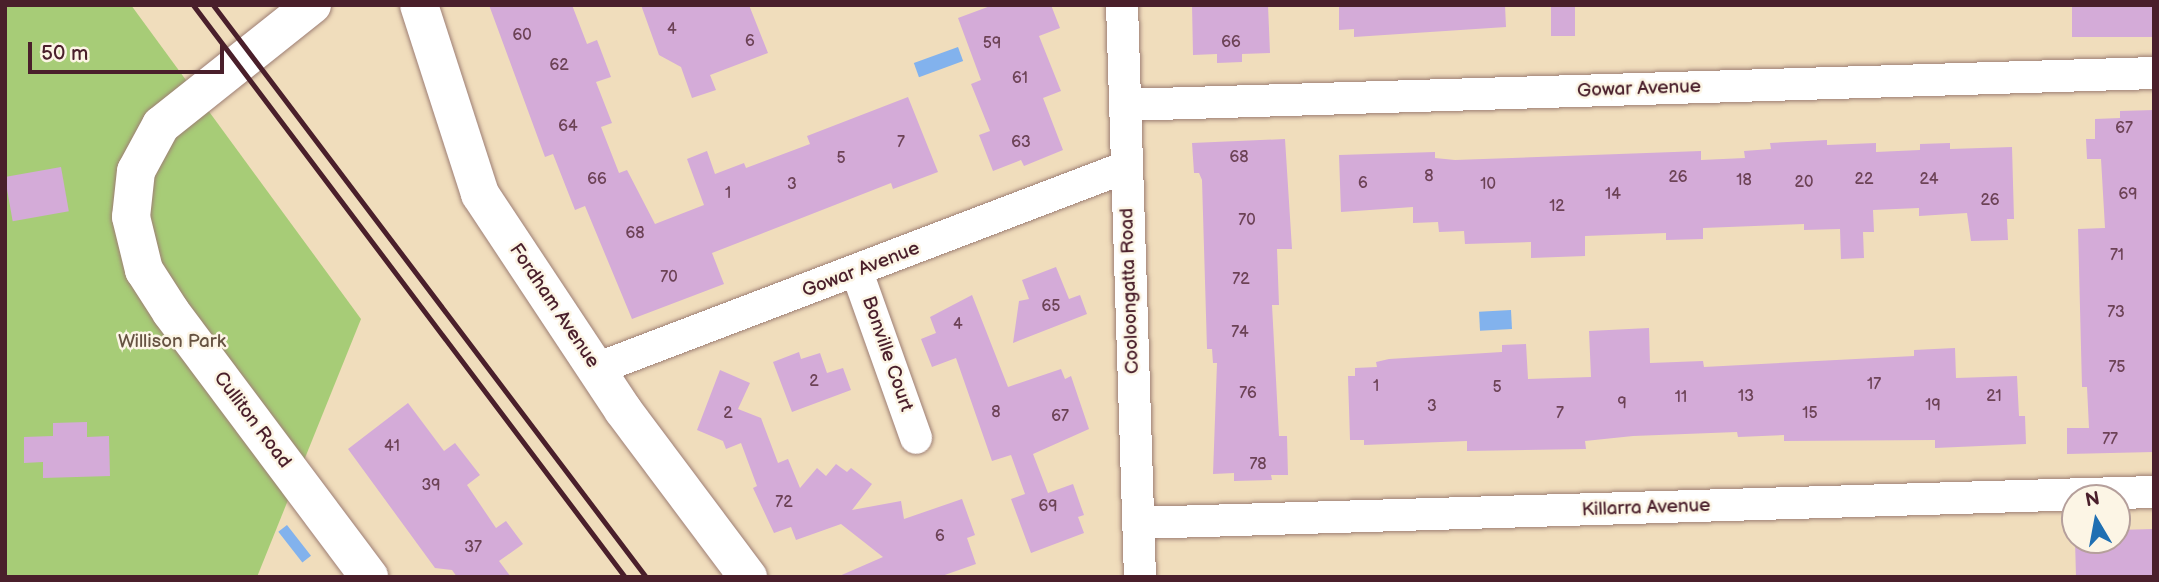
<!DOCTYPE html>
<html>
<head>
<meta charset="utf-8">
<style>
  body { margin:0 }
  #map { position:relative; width:2159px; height:582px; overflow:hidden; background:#f0ddbc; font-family:"Balsamiq Sans",sans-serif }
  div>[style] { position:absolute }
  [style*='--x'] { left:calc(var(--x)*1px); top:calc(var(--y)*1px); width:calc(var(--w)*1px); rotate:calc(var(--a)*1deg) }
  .green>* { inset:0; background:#a7cc77 }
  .water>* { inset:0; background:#82b2ed; transform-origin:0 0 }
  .building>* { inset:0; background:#d4abd8; transform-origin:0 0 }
  .roads { filter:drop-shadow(0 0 2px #9d7e74) drop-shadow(0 0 2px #9d7e74) }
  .minor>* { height:32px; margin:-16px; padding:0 16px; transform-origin:16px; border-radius:16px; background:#fff }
  .tertiary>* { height:38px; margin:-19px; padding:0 19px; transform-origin:19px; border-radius:19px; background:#fff }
  .rail>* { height:5px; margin:-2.5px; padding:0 2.5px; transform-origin:2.5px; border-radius:2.5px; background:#4a1f2b }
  span { translate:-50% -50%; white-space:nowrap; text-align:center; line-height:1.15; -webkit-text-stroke:5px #fcf5e5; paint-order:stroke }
  .number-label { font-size:16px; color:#6c4256 }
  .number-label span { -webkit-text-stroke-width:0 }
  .street-label { font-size:19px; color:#4a1f2b }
  .park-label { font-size:19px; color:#665342 }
  .frame { position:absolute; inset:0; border:7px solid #4a1f2b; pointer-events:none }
  .north { position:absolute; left:2061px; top:484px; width:70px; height:70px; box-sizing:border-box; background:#fcf5e5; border:2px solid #b59f9b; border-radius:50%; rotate:350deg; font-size:19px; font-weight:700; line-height:28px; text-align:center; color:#4a1f2b }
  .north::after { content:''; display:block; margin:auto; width:24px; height:32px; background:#1f6fb2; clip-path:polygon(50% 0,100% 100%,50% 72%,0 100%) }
  .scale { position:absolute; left:28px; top:42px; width:196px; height:32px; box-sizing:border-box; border:4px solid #4a1f2b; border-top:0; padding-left:9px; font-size:21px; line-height:24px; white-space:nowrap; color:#4a1f2b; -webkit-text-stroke:5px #fcf5e5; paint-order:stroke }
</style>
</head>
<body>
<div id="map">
  <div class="green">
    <i style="clip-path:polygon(5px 5px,131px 5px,361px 319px,257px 577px,5px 577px)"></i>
  </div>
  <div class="water">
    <i style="left:958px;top:47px;width:15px;height:47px;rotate:70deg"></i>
    <i style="left:1511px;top:310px;width:19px;height:32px;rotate:87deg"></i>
    <i style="left:287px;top:525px;width:39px;height:11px;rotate:52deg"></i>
  </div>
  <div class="building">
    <i style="clip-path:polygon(489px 5px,572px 5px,587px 44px,597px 40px,611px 77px,596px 82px,612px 123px,601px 127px,619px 173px,627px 170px,655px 224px,704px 205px,687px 159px,707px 151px,715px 174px,744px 163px,746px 168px,810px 144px,807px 136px,908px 97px,938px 172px,893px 189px,891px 183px,712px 253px,724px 284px,632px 319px,585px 206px,575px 210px,553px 154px,545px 157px)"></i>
    <i style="clip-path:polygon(641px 5px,749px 5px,768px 53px,710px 75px,716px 90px,692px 98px,681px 67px,659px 55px)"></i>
    <i style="clip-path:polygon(993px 5px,1051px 5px,1060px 28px,1039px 36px,1061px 91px,1043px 98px,1063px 150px,1024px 166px,1021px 160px,993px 171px,979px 135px,990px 131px,971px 84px,981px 80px,958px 18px)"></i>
    <i style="clip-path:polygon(1192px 5px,1268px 5px,1270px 53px,1242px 54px,1242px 62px,1217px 63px,1217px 54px,1193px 55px)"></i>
    <i style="clip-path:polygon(1339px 5px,1505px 5px,1506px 27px,1354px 37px,1354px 29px,1339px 30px)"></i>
    <i style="left:1551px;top:5px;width:24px;height:31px"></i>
    <i style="left:2072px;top:5px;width:80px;height:32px"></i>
    <i style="clip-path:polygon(2154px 110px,2154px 452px,2067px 454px,2067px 428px,2089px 428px,2087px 387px,2082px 387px,2078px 229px,2105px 228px,2101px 159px,2087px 159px,2086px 139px,2095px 139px,2095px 119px,2120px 118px,2120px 111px)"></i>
    <i style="clip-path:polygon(1285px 139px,1292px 249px,1277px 249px,1279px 305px,1272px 305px,1279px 436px,1287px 436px,1288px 475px,1271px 475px,1272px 480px,1234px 481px,1234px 473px,1213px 474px,1217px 363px,1213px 363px,1212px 349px,1207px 349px,1202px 180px,1199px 173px,1194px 173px,1192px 143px)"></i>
    <i style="clip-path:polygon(1827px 140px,1827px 145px,1876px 143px,1876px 152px,1920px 150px,1920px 144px,1950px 143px,1950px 149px,2012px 147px,2014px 219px,2007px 219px,2008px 240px,1971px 241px,1967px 213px,1919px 216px,1919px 208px,1873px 210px,1874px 232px,1863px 232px,1864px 258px,1841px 259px,1840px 229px,1804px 230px,1804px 224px,1703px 228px,1703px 239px,1666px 240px,1666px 233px,1585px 236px,1585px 256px,1531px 258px,1531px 242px,1465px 244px,1464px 231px,1439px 232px,1438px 222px,1413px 223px,1413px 207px,1341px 212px,1339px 155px,1435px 152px,1435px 158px,1455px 160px,1701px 151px,1701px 160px,1745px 158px,1744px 151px,1771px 149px,1770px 143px)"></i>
    <i style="left:61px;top:167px;width:45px;height:57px;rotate:80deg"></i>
    <i style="clip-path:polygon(1056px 267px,1069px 299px,1080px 295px,1087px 314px,1013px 343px,1019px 301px,1029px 299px,1022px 280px)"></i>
    <i style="clip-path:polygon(972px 295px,1008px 387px,1061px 369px,1065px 379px,1071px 376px,1089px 429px,1033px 454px,1048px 493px,1073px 484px,1084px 515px,1078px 517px,1084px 533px,1031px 553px,1011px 499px,1025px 494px,1011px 455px,992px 461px,956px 358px,932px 367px,921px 339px,936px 333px,930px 317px)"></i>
    <i style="clip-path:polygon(1649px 328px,1650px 363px,1703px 361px,1704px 367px,1914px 356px,1914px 350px,1955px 348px,1956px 378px,2017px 376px,2019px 416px,2025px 416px,2026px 444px,1935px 448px,1935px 440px,1784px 441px,1784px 435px,1738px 437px,1737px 432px,1633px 436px,1585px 441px,1586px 449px,1467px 451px,1467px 441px,1364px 445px,1364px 440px,1350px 440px,1348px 376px,1355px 376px,1355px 368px,1377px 367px,1376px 362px,1389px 359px,1502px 352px,1502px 345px,1526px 344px,1528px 379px,1591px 377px,1589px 331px)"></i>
    <i style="clip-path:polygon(799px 352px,801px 359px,820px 353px,827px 373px,843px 368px,851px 390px,792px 412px,773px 362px)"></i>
    <i style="clip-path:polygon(720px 370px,750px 383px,738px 409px,761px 418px,778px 463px,788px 459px,800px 488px,817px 468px,826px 476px,836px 464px,847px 472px,851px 468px,872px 484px,852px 510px,901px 501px,904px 519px,962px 499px,975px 535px,967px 538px,976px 564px,939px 577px,837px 577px,883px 557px,841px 524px,796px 540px,791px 527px,774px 533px,753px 488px,757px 486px,741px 443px,726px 449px,723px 441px,697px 430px)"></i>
    <i style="clip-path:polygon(408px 403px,444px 451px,455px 443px,480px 475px,467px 485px,496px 528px,506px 521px,523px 544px,499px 561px,511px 577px,457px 577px,452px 570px,435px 568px,348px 449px)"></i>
    <i style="clip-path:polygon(87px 422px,87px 437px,109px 436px,110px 476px,43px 478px,43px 462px,24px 463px,24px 437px,53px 436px,53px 423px)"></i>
    <i style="clip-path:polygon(2154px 529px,2154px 576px,2076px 577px,2075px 540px,2117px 540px,2117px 530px)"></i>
  </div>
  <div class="roads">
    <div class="minor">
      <i style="--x:1122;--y:5;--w:572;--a:88.2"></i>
      <i style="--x:1125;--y:105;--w:1029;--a:-1.78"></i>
      <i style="--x:857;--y:272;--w:176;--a:70.4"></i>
      <i style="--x:596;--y:369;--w:567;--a:-20.86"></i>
      <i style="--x:1138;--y:523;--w:1016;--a:-1.75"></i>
    </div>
    <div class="tertiary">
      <i style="--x:312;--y:5;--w:193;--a:141.5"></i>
      <i style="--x:161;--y:125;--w:52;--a:118.5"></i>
      <i style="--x:136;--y:171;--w:46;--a:96.2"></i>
      <i style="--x:131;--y:217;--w:55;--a:76.2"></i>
      <i style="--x:144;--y:270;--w:50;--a:57.3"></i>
      <i style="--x:171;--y:312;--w:331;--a:53.2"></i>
      <i style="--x:419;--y:5;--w:199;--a:72.1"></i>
      <i style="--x:480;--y:194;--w:259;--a:56.5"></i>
      <i style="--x:623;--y:410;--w:209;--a:53.2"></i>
    </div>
  </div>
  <div class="rail">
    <i style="--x:193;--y:5;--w:717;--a:52.94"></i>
    <i style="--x:213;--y:5;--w:717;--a:52.87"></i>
  </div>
  <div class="number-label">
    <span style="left:672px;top:30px">4</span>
    <span style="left:522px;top:36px">60</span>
    <span style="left:750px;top:42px">6</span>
    <span style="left:1231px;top:43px">66</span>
    <span style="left:992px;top:44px">59</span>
    <span style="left:559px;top:66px">62</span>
    <span style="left:1020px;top:79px">61</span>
    <span style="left:568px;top:127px">64</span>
    <span style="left:2124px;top:129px">67</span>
    <span style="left:901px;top:143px">7</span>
    <span style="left:1021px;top:143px">63</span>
    <span style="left:1239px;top:158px">68</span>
    <span style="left:841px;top:159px">5</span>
    <span style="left:1429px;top:177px">8</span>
    <span style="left:1678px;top:178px">26</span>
    <span style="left:597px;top:180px">66</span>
    <span style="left:1864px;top:180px">22</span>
    <span style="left:1929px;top:180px">24</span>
    <span style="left:1744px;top:181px">18</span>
    <span style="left:1804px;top:183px">20</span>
    <span style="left:1363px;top:184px">6</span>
    <span style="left:792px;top:185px">3</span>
    <span style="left:1488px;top:185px">10</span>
    <span style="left:728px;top:194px">1</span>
    <span style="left:1613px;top:195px">14</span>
    <span style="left:2128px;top:195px">69</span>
    <span style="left:1990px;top:201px">26</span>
    <span style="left:1557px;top:207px">12</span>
    <span style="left:1247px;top:221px">70</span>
    <span style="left:635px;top:234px">68</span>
    <span style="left:2117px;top:256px">71</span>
    <span style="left:669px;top:278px">70</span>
    <span style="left:1241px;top:280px">72</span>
    <span style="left:1051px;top:307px">65</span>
    <span style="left:2116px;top:313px">73</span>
    <span style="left:958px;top:325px">4</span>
    <span style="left:1240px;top:333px">74</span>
    <span style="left:2117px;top:368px">75</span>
    <span style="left:814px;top:382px">2</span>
    <span style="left:1874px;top:385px">17</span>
    <span style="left:1376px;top:387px">1</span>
    <span style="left:1497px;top:388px">5</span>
    <span style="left:1248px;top:394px">76</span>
    <span style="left:1746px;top:397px">13</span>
    <span style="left:1994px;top:397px">21</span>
    <span style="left:1681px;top:398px">11</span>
    <span style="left:1622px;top:404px">9</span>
    <span style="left:1933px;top:406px">19</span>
    <span style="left:1432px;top:407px">3</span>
    <span style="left:996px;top:413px">8</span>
    <span style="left:728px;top:414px">2</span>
    <span style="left:1560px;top:414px">7</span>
    <span style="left:1810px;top:414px">15</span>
    <span style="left:1060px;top:417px">67</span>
    <span style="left:2110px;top:440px">77</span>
    <span style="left:392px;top:447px">41</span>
    <span style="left:1258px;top:465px">78</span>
    <span style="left:431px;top:486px">39</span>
    <span style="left:784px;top:503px">72</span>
    <span style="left:1048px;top:507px">69</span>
    <span style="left:940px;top:537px">6</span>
    <span style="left:473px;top:548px">37</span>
  </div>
  <div class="street-label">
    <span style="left:1639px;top:89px;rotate:-2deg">Gowar Avenue</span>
    <span style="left:861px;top:270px;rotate:-21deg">Gowar Avenue</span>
    <span style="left:1130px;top:291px;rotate:-92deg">Cooloongatta Road</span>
    <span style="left:554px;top:306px;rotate:56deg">Fordham Avenue</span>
    <span style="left:887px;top:354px;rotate:71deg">Bonville Court</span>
    <span style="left:252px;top:420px;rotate:53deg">Culliton Road</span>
    <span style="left:1646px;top:508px;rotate:-2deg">Killarra Avenue</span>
  </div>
  <div class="park-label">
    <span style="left:172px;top:342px">Willison Park</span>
  </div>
  <div class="frame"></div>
  <div class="north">N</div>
  <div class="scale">50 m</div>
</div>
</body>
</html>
